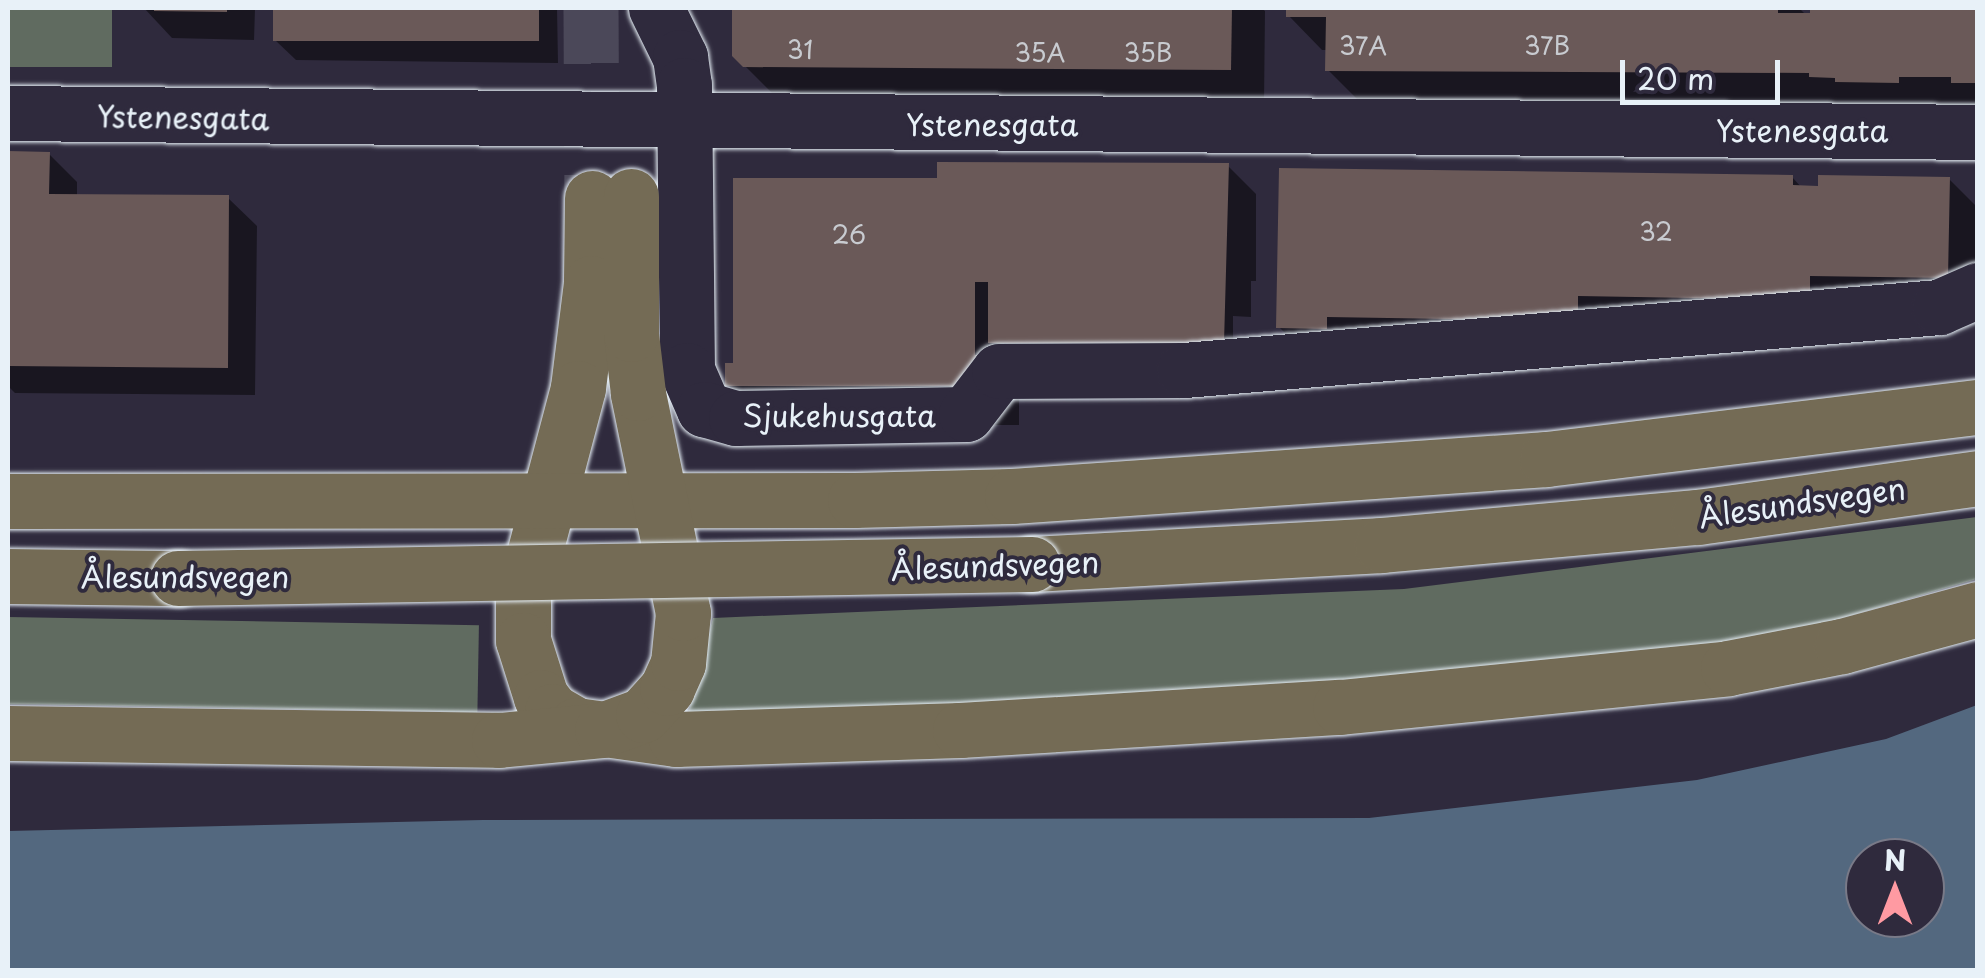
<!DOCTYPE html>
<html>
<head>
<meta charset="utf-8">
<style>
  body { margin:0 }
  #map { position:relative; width:1985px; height:978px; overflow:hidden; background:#2f2a3d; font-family:"Playpen Sans",sans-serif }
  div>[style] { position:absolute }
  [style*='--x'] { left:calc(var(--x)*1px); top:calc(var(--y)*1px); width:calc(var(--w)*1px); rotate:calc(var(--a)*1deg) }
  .green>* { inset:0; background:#606b60; transform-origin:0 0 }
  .water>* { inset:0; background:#53687f }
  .shadow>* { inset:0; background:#0007 }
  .building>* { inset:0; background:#6a5958; transform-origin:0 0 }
  .highway-tunnel>* { height:55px; margin-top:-27.5px; transform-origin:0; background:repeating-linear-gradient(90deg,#4b4859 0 55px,transparent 0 83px) }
  .roads { filter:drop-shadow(0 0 2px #e8f1f8) drop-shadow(0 0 2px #e8f1f8) }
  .minor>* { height:55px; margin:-27.5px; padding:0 27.5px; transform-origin:27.5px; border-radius:27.5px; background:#2f2a3d }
  .highway>* { height:55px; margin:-27.5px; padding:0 27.5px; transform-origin:27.5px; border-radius:27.5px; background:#746b55 }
  .bridges { filter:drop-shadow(0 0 2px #e8f1f8) drop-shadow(0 0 2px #e8f1f8) }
  .highway-bridge>* { height:55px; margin:-27.5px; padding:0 27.5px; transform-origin:27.5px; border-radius:27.5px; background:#746b55 }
  span { translate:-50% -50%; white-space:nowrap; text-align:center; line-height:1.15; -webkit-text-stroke:8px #2f2a3d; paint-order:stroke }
  .number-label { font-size:25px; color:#c8cbd0 }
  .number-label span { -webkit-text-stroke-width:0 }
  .street-label { font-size:30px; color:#e8f1f8 }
  .frame { position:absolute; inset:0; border:10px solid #e8f1f8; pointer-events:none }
  .north { position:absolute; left:1845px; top:838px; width:100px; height:100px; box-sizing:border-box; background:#2f2a3d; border:2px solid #797a88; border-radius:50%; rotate:0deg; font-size:28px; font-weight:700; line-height:40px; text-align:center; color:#e8f1f8 }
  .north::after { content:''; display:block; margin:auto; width:35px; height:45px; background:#ff9aa2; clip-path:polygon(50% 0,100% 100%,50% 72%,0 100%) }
  .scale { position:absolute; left:1620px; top:60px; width:160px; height:45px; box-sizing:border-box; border:5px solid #e8f1f8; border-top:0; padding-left:12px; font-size:30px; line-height:35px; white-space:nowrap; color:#e8f1f8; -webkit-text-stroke:8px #2f2a3d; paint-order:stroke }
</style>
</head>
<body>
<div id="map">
  <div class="green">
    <i style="left:8px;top:8px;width:104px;height:59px"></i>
    <i style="clip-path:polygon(1977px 517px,1977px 579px,1832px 621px,1631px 662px,948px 706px,688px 714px,713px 618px,1404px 589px)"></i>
    <i style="left:8px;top:617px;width:471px;height:87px;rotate:1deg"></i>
  </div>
  <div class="water">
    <i style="clip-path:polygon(evenodd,1977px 705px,1977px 970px,8px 970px,8px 831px,483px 820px,1369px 818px,1697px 780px,1886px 739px,1977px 705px,1865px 858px,1925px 858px,1925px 918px,1865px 918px,1865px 858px)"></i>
  </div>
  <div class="shadow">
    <i style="clip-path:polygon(144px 8px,255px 8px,254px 40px,172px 38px)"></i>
    <i style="clip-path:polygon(276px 8px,557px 8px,558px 63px,296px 60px,275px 40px)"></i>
    <i style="clip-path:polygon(735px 8px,1261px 8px,1265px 11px,1264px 103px,779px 100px,734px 55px)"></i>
    <i style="clip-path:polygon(1289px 8px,1799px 8px,1807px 16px,1812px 16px,1812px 8px,1978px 8px,1978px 116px,1820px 112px,1810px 103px,1810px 109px,1362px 104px,1328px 70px,1328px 50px,1322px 50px,1289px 16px)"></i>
    <i style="clip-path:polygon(8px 154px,49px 154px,77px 182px,77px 196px,228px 198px,257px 226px,255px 395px,15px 393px,8px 386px)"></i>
    <i style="clip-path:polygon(1228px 166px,1256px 194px,1256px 281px,1251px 281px,1251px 317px,1233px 316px,1233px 352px,1019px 397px,1019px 425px,768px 425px,728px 385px,735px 366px,940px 180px)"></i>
    <i style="clip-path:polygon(1792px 177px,1802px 188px,1949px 179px,1978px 208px,1978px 317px,1319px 367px,1279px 327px)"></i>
  </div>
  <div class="building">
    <i style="clip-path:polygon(154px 8px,227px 8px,227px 12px,154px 11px)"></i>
    <i style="left:273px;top:8px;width:266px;height:33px"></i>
    <i style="clip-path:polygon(732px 8px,1232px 8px,1231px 70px,743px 67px,732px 56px)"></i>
    <i style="clip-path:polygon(1286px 8px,1778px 8px,1778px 13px,1810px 13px,1810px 8px,1978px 8px,1978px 83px,1951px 83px,1951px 77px,1899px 77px,1899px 83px,1835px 82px,1835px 78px,1809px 77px,1809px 73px,1325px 71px,1326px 17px,1286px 17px)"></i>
    <i style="clip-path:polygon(8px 151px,50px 152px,49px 194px,229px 195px,228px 368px,8px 366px)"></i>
    <i style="clip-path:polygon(937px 162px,1229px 163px,1224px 343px,988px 343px,988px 282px,975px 282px,975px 355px,980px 355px,980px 386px,725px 386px,725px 363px,733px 363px,733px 178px,937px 178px)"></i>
    <i style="clip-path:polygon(1279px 168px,1793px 175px,1793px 185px,1818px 186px,1818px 175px,1950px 177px,1948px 278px,1810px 276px,1810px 300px,1578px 296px,1578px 321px,1327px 317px,1327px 329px,1276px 328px)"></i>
  </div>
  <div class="highway-tunnel">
    <i style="--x:591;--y:8;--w:190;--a:89.7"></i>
  </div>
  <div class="roads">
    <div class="minor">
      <i style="--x:656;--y:8;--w:55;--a:63.9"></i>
      <i style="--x:680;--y:57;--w:28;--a:82"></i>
      <i style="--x:684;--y:85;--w:285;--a:89.4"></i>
      <i style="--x:687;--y:370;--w:43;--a:66.4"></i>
      <i style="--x:704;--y:409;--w:33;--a:16"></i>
      <i style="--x:736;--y:418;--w:230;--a:-1"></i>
      <i style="--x:966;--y:414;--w:54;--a:-52.5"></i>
      <i style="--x:999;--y:371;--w:185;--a:-0.3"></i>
      <i style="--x:1184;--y:370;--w:758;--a:-4.77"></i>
      <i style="--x:1939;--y:307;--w:43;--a:-23.6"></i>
      <i style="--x:8;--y:113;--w:1970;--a:0.55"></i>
    </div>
    <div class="highway">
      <i style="--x:592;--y:198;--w:85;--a:90.7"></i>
      <i style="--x:591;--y:283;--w:106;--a:97.1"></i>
      <i style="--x:578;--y:388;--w:215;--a:104.8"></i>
      <i style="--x:523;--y:596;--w:44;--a:90"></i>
      <i style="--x:523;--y:640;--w:60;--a:72.5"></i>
      <i style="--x:541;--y:697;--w:18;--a:52"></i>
      <i style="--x:552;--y:711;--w:28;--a:30"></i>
      <i style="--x:576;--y:725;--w:101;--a:8"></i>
      <i style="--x:676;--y:739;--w:284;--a:-1.8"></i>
      <i style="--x:960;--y:730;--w:381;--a:-3.5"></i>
      <i style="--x:1340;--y:707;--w:390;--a:-5.7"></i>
      <i style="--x:1728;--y:668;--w:116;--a:-10.9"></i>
      <i style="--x:1842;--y:646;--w:141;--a:-15.2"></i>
      <i style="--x:8;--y:501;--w:847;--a:-0.07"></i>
      <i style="--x:855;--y:500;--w:157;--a:-1.5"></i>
      <i style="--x:1012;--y:496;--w:536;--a:-3.96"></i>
      <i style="--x:1547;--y:459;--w:434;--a:-6.9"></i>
      <i style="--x:1032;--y:564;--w:351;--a:-3.1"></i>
      <i style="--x:1382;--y:545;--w:317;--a:-5.1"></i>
      <i style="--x:1698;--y:517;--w:283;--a:-7.9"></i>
      <i style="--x:8;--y:576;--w:170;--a:0.7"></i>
      <i style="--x:8;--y:733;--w:491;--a:0.8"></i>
      <i style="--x:499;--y:740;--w:103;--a:-5.5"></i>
      <i style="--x:602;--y:730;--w:44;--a:-20.1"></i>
      <i style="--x:643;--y:715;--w:36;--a:-48"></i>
      <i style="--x:667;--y:688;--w:27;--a:-66"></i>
      <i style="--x:678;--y:663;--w:50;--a:-84.3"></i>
      <i style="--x:683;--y:613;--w:225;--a:-101.6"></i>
      <i style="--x:638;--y:393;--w:59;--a:-96.8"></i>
      <i style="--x:631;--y:334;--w:138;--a:-90"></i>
    </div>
  </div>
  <div class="bridges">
    <div class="highway-bridge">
      <i style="--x:178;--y:578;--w:854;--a:-0.94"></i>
    </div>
  </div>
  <div class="number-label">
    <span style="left:1363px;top:45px">37A</span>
    <span style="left:1547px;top:45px">37B</span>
    <span style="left:800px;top:49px">31</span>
    <span style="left:1040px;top:52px">35A</span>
    <span style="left:1148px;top:52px">35B</span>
    <span style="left:1656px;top:231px">32</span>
    <span style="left:849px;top:234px">26</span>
  </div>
  <div class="street-label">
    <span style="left:183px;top:117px;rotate:1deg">Ystenesgata</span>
    <span style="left:992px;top:124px">Ystenesgata</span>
    <span style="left:1802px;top:130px">Ystenesgata</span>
    <span style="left:839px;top:415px">Sjukehusgata</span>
    <span style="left:1802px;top:502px;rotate:-8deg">Ålesundsvegen</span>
    <span style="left:995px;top:565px;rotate:-2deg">Ålesundsvegen</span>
    <span style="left:185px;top:576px">Ålesundsvegen</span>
  </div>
  <div class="frame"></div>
  <div class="north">N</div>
  <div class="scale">20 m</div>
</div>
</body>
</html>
